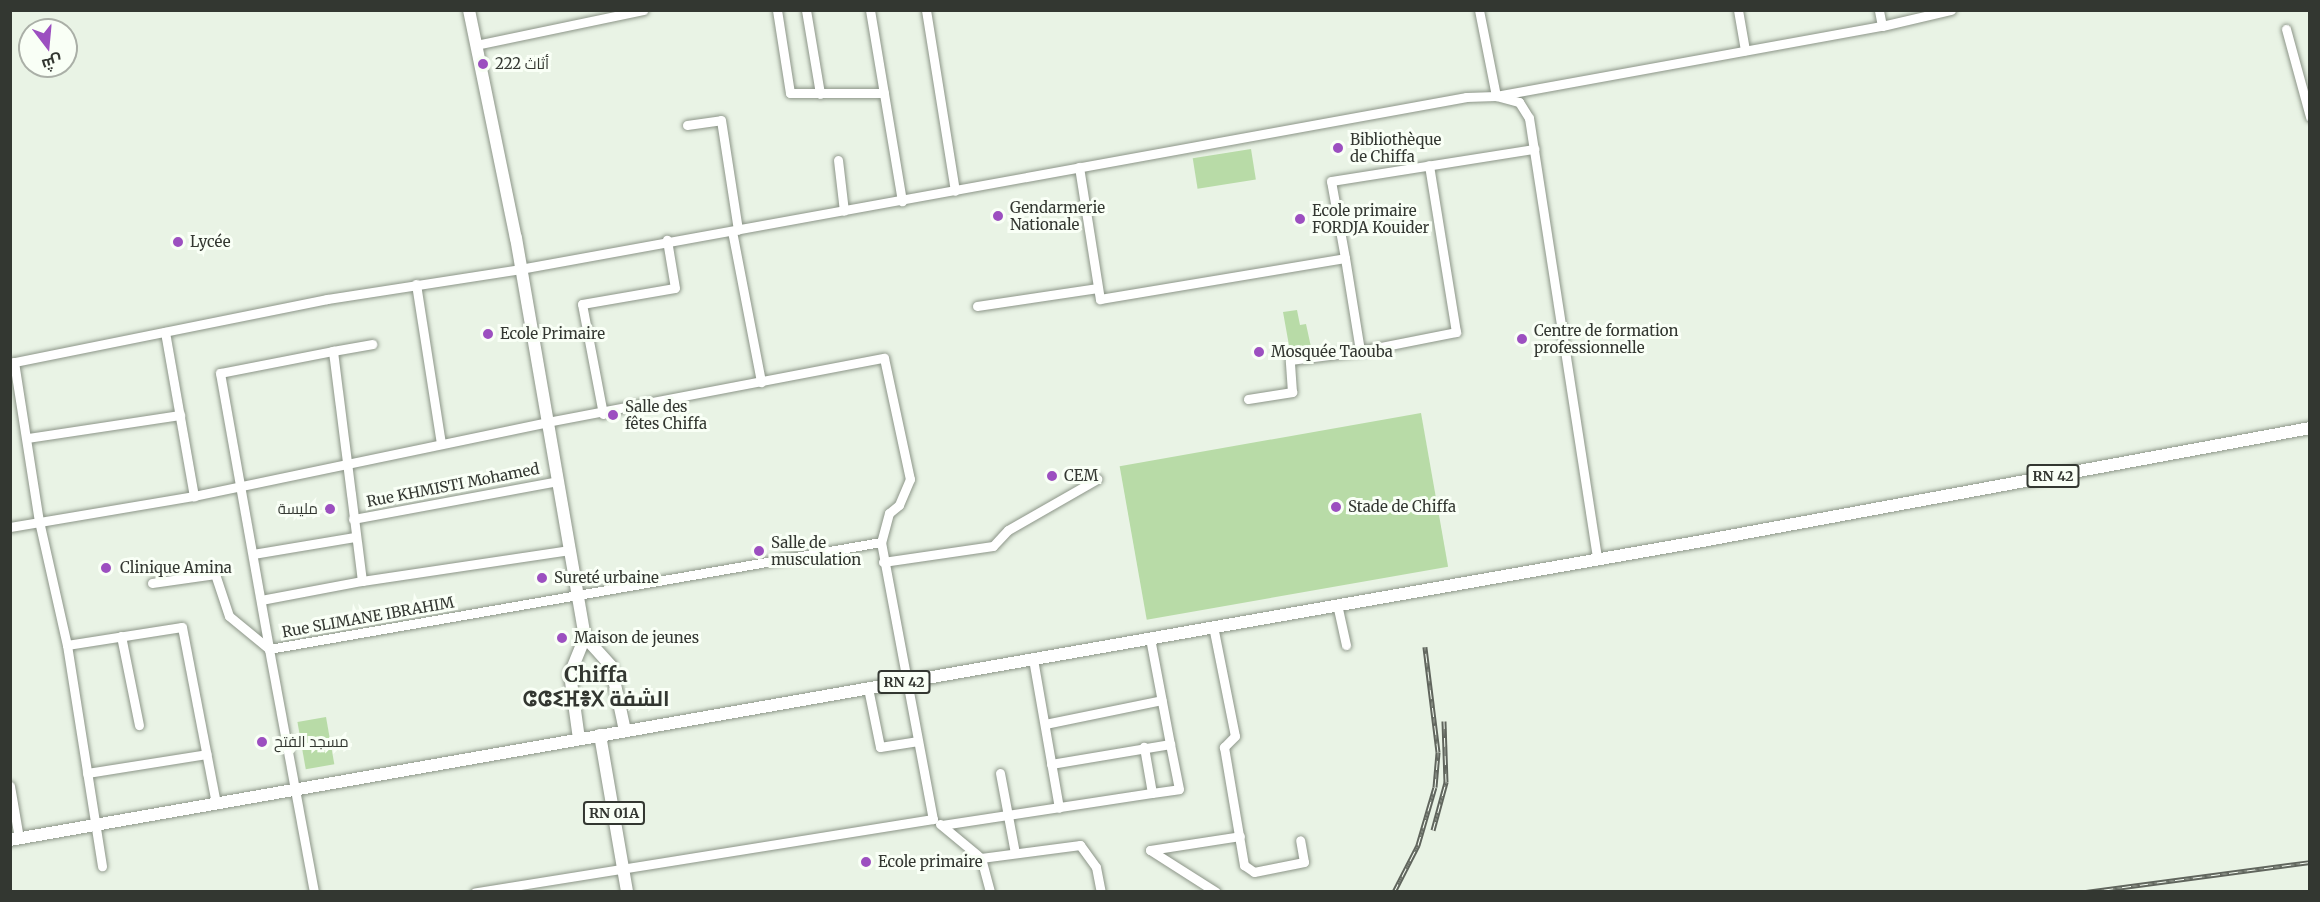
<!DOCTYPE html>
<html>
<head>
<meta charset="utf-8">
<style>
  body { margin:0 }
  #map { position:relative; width:2320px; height:902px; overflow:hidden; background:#e9f3e5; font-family:Merriweather,Cairo,"Noto Sans Tifinagh",serif }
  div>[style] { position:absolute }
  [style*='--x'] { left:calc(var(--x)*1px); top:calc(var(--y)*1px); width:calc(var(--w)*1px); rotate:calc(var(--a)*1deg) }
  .green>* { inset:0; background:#b8dba7; transform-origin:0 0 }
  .roads { filter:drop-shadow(0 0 2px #8c9588) drop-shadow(0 0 2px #8c9588) }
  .minor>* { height:9px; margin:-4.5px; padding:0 4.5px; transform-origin:4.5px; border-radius:4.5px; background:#fff }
  .major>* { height:12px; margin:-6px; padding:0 6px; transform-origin:6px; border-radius:6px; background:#fff }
  .rail>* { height:5px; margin-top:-2.5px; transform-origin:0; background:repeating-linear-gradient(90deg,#f9fff6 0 9px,#60655d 0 18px); box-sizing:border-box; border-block:2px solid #60655d }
  .dots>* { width:16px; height:16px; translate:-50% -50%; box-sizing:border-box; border:3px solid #f9fff6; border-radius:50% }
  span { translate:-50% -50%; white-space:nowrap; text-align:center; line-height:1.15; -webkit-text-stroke:6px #f9fff6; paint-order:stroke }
  .shield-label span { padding:2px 4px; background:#f9fff6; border:2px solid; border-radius:4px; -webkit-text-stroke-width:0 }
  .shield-label { font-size:14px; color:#333731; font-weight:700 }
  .poi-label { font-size:15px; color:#333731 }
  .left { translate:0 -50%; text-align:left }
  .right { translate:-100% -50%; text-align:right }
  .street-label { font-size:15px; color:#333731 }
  .district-label { font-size:21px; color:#333731; font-weight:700 }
  .frame { position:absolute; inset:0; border:12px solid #333731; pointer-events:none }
  .north { position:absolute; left:18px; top:18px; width:60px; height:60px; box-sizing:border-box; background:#f9fff6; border:2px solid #aaafa7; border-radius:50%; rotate:164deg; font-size:16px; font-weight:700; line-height:24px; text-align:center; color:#333731 }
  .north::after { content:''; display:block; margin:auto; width:21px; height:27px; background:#9c4fc0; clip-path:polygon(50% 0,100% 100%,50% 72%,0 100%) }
</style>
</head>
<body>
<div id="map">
  <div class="green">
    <i style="left:1251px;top:149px;width:31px;height:59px;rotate:81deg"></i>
    <i style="clip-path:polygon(1297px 310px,1300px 325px,1306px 324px,1311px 347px,1290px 351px,1283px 312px)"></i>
    <i style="left:1421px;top:413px;width:156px;height:306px;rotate:80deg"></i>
    <i style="left:326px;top:717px;width:48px;height:29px;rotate:80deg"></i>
  </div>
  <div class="roads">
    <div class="minor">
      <i style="--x:777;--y:10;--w:84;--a:81.1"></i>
      <i style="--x:790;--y:93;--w:94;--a:0"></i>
      <i style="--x:806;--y:10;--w:85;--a:80.5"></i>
      <i style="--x:870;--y:10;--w:194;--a:80.5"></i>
      <i style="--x:926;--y:10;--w:183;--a:80.9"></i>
      <i style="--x:1479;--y:10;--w:88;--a:78.8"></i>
      <i style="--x:1496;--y:96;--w:392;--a:-10.3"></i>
      <i style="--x:1882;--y:26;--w:16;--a:-101"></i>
      <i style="--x:1738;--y:10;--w:41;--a:80.1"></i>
      <i style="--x:1882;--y:26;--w:71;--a:-13.1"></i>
      <i style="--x:2286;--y:29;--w:91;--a:74.7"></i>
      <i style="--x:476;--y:45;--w:171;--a:-11.8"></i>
      <i style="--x:687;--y:125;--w:34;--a:-8"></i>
      <i style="--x:721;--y:120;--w:111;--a:81.2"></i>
      <i style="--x:838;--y:160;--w:51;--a:83.3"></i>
      <i style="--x:1079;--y:167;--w:134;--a:81"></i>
      <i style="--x:1100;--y:299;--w:248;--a:-9.5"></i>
      <i style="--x:1345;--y:258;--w:78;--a:-100.3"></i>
      <i style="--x:1331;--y:181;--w:206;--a:-9"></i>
      <i style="--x:732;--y:231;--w:154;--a:79.1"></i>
      <i style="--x:1345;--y:258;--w:94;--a:80.8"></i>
      <i style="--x:1360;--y:351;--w:98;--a:-11.2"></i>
      <i style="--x:1456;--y:332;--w:169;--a:-99.2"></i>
      <i style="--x:416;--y:284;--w:161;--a:81.1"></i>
      <i style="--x:977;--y:306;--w:122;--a:-8.5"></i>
      <i style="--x:165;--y:332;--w:167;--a:80"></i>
      <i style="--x:333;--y:351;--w:40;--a:-10"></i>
      <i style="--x:14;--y:362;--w:161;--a:81.1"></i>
      <i style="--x:39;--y:521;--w:127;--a:77.3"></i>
      <i style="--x:67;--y:645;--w:224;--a:81"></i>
      <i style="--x:10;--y:363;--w:323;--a:-11.4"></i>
      <i style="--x:327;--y:299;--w:195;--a:-8.8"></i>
      <i style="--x:520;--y:269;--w:962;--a:-10.3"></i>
      <i style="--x:1466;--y:97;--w:30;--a:-2"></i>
      <i style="--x:1496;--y:96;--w:24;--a:15"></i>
      <i style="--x:1519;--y:102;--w:19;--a:58"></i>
      <i style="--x:1529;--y:118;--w:446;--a:81.2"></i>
      <i style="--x:1248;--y:399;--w:45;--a:-9"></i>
      <i style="--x:1292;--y:392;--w:32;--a:-94"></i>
      <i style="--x:1290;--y:360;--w:71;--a:-7.3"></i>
      <i style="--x:603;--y:414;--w:112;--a:-100.8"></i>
      <i style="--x:582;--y:304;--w:94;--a:-9.8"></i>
      <i style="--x:675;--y:288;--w:49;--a:-99.5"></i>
      <i style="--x:28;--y:438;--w:154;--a:-8.6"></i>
      <i style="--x:353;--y:519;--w:209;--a:-10.5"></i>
      <i style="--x:10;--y:527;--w:187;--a:-9.6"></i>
      <i style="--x:194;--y:496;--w:361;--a:-11.8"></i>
      <i style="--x:547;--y:422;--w:343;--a:-10.8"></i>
      <i style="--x:884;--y:358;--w:124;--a:77.9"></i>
      <i style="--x:910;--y:479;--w:28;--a:113"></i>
      <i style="--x:899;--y:505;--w:13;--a:141"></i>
      <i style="--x:889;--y:513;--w:30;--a:105"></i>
      <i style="--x:881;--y:542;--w:282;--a:79.4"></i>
      <i style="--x:933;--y:819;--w:464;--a:170.9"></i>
      <i style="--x:253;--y:554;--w:103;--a:-9.5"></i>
      <i style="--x:883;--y:562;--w:111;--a:-8.3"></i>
      <i style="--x:993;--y:546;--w:22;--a:-47"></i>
      <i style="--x:1008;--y:530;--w:103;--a:-29.8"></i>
      <i style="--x:362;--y:581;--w:210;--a:-8.5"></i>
      <i style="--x:152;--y:583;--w:64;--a:-8.1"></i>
      <i style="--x:215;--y:574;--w:44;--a:71.6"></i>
      <i style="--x:229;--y:616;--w:52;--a:39.5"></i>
      <i style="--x:261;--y:600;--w:103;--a:-10.7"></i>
      <i style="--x:362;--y:581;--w:232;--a:-97.2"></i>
      <i style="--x:333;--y:351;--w:115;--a:169"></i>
      <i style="--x:220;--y:373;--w:280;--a:79.9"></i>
      <i style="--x:1337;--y:604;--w:42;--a:77.6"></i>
      <i style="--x:1213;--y:626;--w:112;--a:78.7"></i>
      <i style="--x:1235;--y:736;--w:16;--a:135"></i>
      <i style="--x:1224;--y:747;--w:120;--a:80.4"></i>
      <i style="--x:1244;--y:865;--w:12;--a:35"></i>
      <i style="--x:1254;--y:872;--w:51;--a:-11.3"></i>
      <i style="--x:1304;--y:862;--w:22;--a:-100"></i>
      <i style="--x:121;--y:636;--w:91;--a:78.6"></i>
      <i style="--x:67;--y:645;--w:116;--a:-8.9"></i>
      <i style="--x:182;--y:627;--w:179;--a:79.1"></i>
      <i style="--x:1033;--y:659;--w:151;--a:80.1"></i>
      <i style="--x:868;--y:688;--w:60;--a:78.5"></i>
      <i style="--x:880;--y:747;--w:37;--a:-9"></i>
      <i style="--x:1045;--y:724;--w:119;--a:-11.6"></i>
      <i style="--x:1051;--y:764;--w:121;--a:-9.5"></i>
      <i style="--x:1170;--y:744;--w:108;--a:-100.7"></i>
      <i style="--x:87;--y:773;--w:121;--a:-9"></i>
      <i style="--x:1000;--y:773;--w:81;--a:79.4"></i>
      <i style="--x:10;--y:786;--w:53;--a:80.2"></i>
      <i style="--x:1152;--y:793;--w:27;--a:-8"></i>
      <i style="--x:1179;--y:789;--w:46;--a:-101.3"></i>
      <i style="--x:940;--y:824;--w:53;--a:39.7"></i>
      <i style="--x:981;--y:858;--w:35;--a:75"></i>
      <i style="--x:942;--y:825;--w:212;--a:-8.7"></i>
      <i style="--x:1152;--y:793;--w:47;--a:-99.9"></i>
      <i style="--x:1150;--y:850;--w:91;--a:-8.8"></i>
      <i style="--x:1150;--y:850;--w:78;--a:32.5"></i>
      <i style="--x:981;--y:858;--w:100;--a:-7.5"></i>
      <i style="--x:1080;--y:845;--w:27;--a:54"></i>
      <i style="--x:1096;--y:867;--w:25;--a:79"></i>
      <i style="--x:314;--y:892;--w:247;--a:-100.5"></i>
      <i style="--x:269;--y:649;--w:621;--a:-9.92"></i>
    </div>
    <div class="major">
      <i style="--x:469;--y:10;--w:233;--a:78.4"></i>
      <i style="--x:516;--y:238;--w:405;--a:80.2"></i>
      <i style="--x:585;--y:637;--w:39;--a:48"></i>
      <i style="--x:611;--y:666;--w:66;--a:77.8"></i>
      <i style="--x:600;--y:735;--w:159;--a:80.2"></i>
      <i style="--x:579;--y:739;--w:66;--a:-97.9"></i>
      <i style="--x:570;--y:674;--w:40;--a:-68"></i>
      <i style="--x:10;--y:840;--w:1729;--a:-10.02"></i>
      <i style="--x:1713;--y:539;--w:607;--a:-10.53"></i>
    </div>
  </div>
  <div class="rail">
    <i style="--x:1433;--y:830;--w:50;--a:-74.8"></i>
    <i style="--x:1446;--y:782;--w:61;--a:-91.9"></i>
    <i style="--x:1394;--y:892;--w:53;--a:-62.9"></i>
    <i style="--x:1418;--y:845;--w:60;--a:-73.7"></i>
    <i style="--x:1435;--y:787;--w:35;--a:-85"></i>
    <i style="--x:1438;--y:752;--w:106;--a:-97.1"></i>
    <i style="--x:2086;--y:892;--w:226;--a:-7.6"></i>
  </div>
  <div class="dots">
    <i style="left:483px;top:64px;background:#9c4fc0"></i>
    <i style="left:1338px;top:148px;background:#9c4fc0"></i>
    <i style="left:998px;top:216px;background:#9c4fc0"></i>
    <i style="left:1300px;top:219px;background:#9c4fc0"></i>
    <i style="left:178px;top:242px;background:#9c4fc0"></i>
    <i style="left:488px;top:334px;background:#9c4fc0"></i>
    <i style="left:1522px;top:339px;background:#9c4fc0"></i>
    <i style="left:1259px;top:352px;background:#9c4fc0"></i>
    <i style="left:613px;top:415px;background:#9c4fc0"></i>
    <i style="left:1052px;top:476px;background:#9c4fc0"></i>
    <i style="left:1336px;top:507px;background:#9c4fc0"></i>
    <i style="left:330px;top:509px;background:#9c4fc0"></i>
    <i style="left:759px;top:551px;background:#9c4fc0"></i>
    <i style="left:106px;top:568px;background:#9c4fc0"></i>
    <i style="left:542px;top:578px;background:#9c4fc0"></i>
    <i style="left:562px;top:638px;background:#9c4fc0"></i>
    <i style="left:262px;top:742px;background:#9c4fc0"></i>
    <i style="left:866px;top:862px;background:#9c4fc0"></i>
  </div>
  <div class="shield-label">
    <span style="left:2053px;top:476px">RN 42</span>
    <span style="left:904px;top:682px">RN 42</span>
    <span style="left:614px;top:813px">RN 01A</span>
  </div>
  <div class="poi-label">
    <span class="left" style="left:495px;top:64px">أثاث 222</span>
    <span class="left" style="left:1350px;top:148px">Bibliothèque<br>de Chiffa</span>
    <span class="left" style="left:1010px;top:216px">Gendarmerie<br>Nationale</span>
    <span class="left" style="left:1312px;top:219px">Ecole primaire<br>FORDJA Kouider</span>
    <span class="left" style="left:190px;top:242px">Lycée</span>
    <span class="left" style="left:1534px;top:339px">Centre de formation<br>professionnelle</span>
    <span class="left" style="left:500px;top:334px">Ecole Primaire</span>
    <span class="left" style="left:1271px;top:352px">Mosquée Taouba</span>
    <span class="left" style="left:625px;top:415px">Salle des<br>fêtes Chiffa</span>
    <span class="left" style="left:1064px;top:476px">CEM</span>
    <span class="left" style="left:1348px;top:507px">Stade de Chiffa</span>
    <span class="right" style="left:318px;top:509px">مليسة</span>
    <span class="left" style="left:771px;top:551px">Salle de<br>musculation</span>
    <span class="left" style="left:120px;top:568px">Clinique Amina</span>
    <span class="left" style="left:554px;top:578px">Sureté urbaine</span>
    <span class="left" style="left:574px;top:638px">Maison de jeunes</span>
    <span class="left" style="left:274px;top:742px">مسجد الفتح</span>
    <span class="left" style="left:878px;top:862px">Ecole primaire</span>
  </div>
  <div class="street-label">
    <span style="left:453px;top:485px;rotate:-11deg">Rue KHMISTI Mohamed</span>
    <span style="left:368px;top:617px;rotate:-10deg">Rue SLIMANE IBRAHIM</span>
  </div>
  <div class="district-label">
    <span style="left:596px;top:687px">Chiffa<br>ⵛⵛⵉⴼⴻⵝ الشفة</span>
  </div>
  <div class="frame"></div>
  <div class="north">ش</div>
</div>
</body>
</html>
